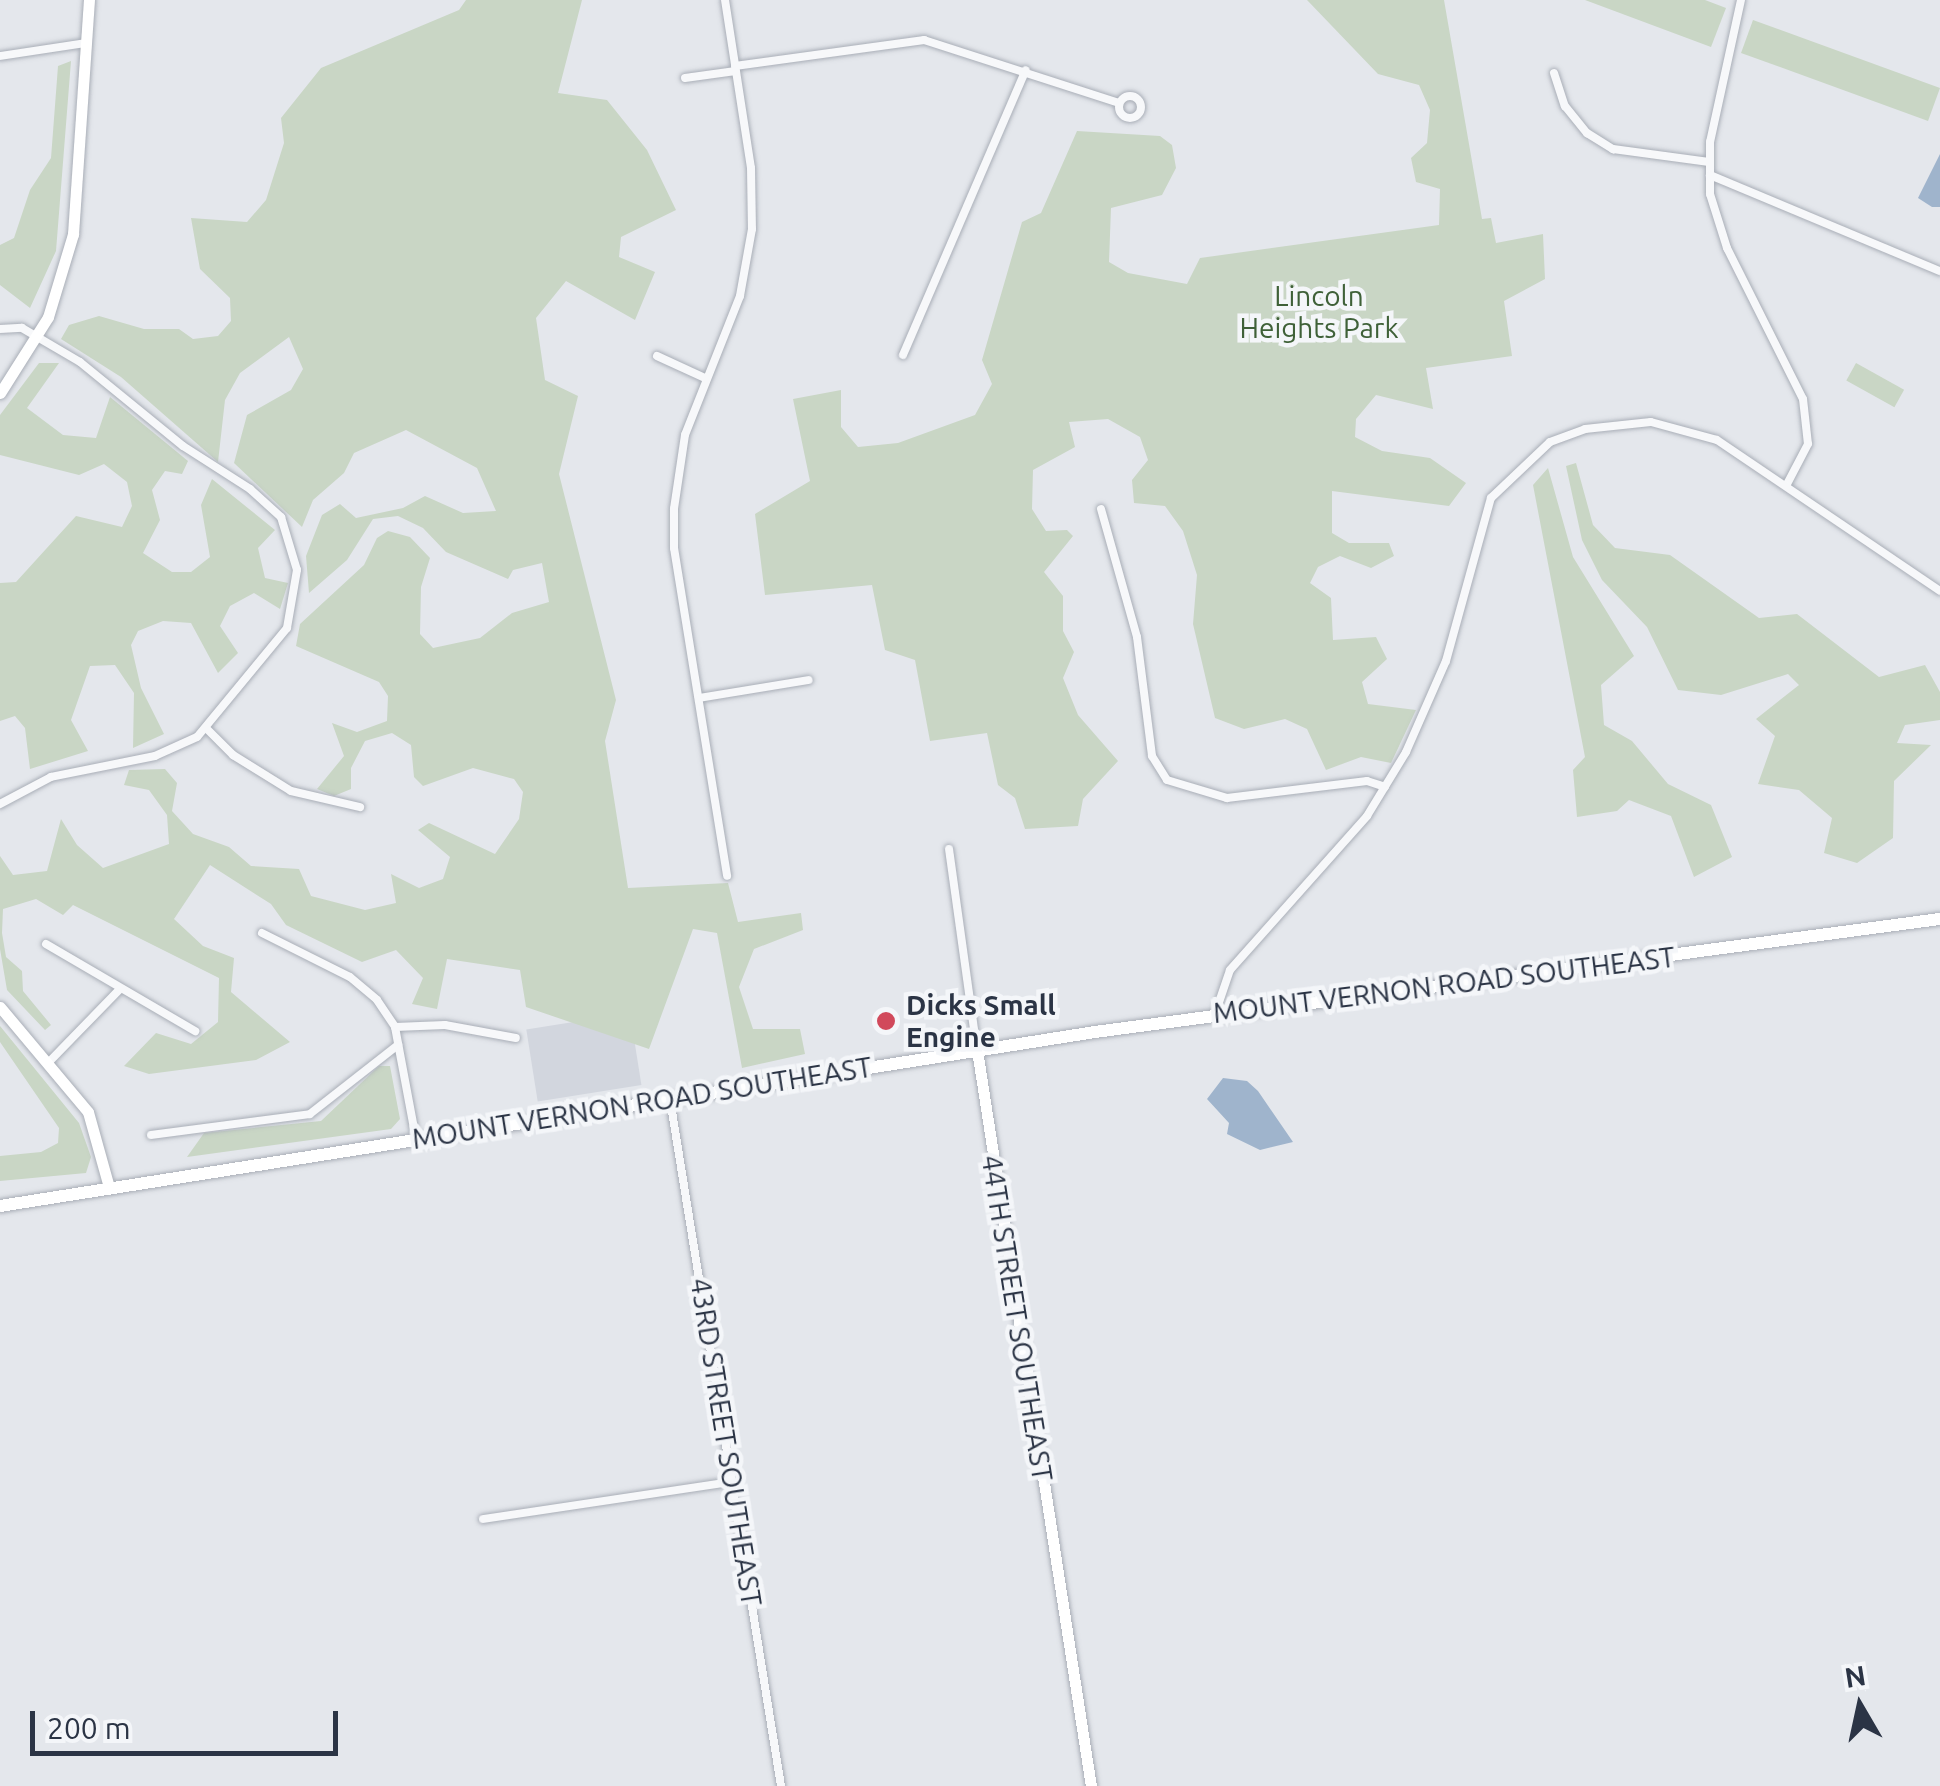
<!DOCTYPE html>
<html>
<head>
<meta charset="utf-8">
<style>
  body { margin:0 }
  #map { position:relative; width:1940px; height:1786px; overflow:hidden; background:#e4e7ec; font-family:Ubuntu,sans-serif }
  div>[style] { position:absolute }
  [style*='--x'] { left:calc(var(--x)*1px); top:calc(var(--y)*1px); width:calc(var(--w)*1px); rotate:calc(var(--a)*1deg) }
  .built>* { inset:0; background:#d2d6de; transform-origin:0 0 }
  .green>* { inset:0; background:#c9d6c5; transform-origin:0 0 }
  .water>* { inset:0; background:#9fb4cc }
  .roads { filter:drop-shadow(0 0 2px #a9aeb7) drop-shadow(0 0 2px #a9aeb7) }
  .street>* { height:8px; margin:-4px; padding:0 4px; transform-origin:4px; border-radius:4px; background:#f7f8fa }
  .street>.ring { margin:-4px; padding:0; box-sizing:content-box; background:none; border:8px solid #f7f8fa; border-radius:50% }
  .secondary>* { height:11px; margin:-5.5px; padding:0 5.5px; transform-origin:5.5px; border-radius:5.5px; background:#fff }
  .primary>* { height:12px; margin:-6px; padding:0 6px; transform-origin:6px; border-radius:6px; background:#fff }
  .dots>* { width:28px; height:28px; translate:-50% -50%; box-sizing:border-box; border:5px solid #f4f6f9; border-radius:50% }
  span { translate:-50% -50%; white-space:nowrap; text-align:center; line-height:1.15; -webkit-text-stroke:9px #f4f6f9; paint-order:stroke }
  .park-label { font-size:28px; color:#3f6138 }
  .street-label { font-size:28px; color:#2b3445 }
  .poi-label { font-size:28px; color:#2b3445; font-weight:700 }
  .left { translate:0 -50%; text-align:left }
  .north { position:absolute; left:1810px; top:1656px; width:100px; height:100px; -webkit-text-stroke:8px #f4f6f9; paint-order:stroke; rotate:351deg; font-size:28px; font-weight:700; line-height:40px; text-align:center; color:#2b3445 }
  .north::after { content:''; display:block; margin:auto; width:35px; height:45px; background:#2b3445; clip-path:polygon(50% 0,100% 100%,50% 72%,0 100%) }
  .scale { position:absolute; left:30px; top:1711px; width:308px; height:45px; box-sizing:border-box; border:5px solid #2b3445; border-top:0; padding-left:12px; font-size:30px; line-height:35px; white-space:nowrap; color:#2b3445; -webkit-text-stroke:8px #f4f6f9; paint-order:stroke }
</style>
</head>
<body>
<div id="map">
  <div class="built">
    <i style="left:630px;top:1013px;width:73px;height:105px;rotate:81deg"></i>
  </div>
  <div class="green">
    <i style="clip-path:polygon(466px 0,582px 0,558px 93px,607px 100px,647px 150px,676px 210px,621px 237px,619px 257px,655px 272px,635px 320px,566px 281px,536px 318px,545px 380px,578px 396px,559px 474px,616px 700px,605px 741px,628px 888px,728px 883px,738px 922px,801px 913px,803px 930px,754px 949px,739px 987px,753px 1029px,800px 1029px,805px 1054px,742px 1068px,717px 933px,693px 929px,649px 1049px,526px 1007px,520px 970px,447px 959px,437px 1009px,412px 1004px,423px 978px,396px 950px,362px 962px,286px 925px,271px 904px,210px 865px,174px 919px,203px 946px,234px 958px,231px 992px,290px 1042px,256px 1060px,149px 1074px,124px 1066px,156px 1033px,191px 1044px,218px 1022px,219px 978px,73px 905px,63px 915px,36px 899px,3px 909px,2px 933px,6px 957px,22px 971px,23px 991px,51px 1025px,45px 1030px,7px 990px,0 949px,0 856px,13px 875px,47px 871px,61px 819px,77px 845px,103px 868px,169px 844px,167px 815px,149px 790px,124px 785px,129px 770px,165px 769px,177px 783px,172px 811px,193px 834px,229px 847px,251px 866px,299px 869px,311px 896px,365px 910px,396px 903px,391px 874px,419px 888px,443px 879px,450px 857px,418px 830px,429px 823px,495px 854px,519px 819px,523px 792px,514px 779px,473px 768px,423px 786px,414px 777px,411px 745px,392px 733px,365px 741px,351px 768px,351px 789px,334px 796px,317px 789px,344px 756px,332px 723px,357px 732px,387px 721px,388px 696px,379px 682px,296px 646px,300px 624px,364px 565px,377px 538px,388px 531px,410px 537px,430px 558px,421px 587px,420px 634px,433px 648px,480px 638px,512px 613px,549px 602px,542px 563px,513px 570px,508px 579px,446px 552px,423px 528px,398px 516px,373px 519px,347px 560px,309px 593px,306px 556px,322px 515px,340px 504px,356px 518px,403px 508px,425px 496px,463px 513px,496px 511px,477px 468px,406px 430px,354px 453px,344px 473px,313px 500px,302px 527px,234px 463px,247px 415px,291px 390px,303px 369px,289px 337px,240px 373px,225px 400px,218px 462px,121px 377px,61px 339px,69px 325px,99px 316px,144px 329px,179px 329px,193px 339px,218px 336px,231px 321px,230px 298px,200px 269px,191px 218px,247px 222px,266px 200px,284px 143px,281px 118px,321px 68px,459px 10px)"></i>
    <i style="clip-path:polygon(1307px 0,1444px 0,1482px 219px,1491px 218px,1496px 243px,1543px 234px,1545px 279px,1504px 301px,1512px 356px,1426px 368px,1433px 409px,1376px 395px,1356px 419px,1355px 437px,1382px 451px,1430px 458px,1466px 483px,1449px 506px,1332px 491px,1332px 533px,1349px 543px,1389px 543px,1394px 556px,1371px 568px,1340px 556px,1318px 567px,1310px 583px,1331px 598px,1333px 640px,1376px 637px,1387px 659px,1362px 682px,1368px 704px,1416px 710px,1391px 763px,1361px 757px,1326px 770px,1307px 729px,1285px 719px,1244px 729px,1215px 718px,1193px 624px,1197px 575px,1183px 531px,1165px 506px,1134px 503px,1132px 480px,1148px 460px,1140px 437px,1108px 419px,1069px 422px,1075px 447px,1033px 470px,1032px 509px,1046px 531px,1067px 530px,1073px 536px,1044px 572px,1063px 596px,1063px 631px,1074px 652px,1063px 678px,1078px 715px,1118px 761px,1083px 799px,1078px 826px,1025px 829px,1015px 798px,998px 785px,987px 733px,930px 741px,915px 660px,885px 650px,872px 585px,765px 595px,755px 514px,810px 481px,793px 399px,841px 390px,841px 427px,858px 447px,898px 443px,975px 415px,992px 384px,982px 360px,1022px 222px,1041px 213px,1077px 131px,1160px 136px,1172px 145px,1176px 168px,1162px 195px,1111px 208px,1109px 262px,1128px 273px,1187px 284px,1200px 258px,1439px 225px,1440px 189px,1416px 182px,1411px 158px,1427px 143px,1430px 110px,1419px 85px,1378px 74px)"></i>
    <i style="clip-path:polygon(1585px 0,1705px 0,1726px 8px,1711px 47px)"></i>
    <i style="left:1753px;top:20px;width:199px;height:35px;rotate:20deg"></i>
    <i style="clip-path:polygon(71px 61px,56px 251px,30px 308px,0 285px,0 245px,14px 238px,30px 190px,51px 158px,58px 66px)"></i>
    <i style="clip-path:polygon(39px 363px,59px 363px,27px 408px,63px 435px,96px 438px,110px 397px,188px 461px,182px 474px,165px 471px,152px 490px,160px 520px,143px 553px,172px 572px,191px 572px,210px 557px,201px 505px,212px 479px,275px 530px,258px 548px,265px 578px,288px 583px,280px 609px,254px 593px,230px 606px,220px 626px,238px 653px,218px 673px,191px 623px,163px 621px,138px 631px,131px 645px,141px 688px,164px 734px,133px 748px,134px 693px,115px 665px,90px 666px,71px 720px,88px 751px,30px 769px,25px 728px,15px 716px,0 721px,0 583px,16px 582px,76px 516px,122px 527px,132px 506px,127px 482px,104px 464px,79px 475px,0 455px,0 415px)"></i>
    <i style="left:1856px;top:363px;width:55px;height:20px;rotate:29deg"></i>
    <i style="clip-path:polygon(1576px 463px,1593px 525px,1615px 548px,1670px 555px,1759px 618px,1797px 614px,1879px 677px,1925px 665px,1940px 692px,1940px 720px,1905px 725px,1897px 743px,1931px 745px,1894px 781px,1893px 838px,1857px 863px,1824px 853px,1832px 818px,1799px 790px,1758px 784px,1775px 736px,1756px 719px,1799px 685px,1788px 674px,1721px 695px,1678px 690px,1647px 627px,1602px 580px,1582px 540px,1566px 466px)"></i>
    <i style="clip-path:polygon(1548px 468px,1573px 557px,1634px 656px,1601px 685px,1604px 725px,1632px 741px,1668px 784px,1711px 805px,1732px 857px,1694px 877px,1671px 816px,1629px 800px,1617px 811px,1577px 817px,1573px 770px,1585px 757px,1533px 485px)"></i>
    <i style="clip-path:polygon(0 1026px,79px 1123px,91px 1157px,86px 1173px,0 1181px,0 1156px,41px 1152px,58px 1143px,59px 1128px,0 1042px)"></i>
    <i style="clip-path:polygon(379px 1066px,390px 1066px,400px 1119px,391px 1129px,187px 1157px,204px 1133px,321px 1121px)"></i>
  </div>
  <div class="water">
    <i style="clip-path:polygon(1940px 154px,1940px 207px,1932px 207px,1918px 198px)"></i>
    <i style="clip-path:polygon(1223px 1078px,1247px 1081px,1258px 1091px,1293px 1142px,1260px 1150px,1227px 1134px,1229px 1123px,1207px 1099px)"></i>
  </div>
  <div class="roads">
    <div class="street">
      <i style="--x:725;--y:0;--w:170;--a:81.2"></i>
      <i style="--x:751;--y:168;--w:61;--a:89.1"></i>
      <i style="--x:752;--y:229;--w:68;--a:100.2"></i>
      <i style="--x:740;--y:296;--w:149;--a:111.6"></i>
      <i style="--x:685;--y:435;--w:75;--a:98.5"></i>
      <i style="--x:674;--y:509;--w:39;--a:90"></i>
      <i style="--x:674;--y:548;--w:332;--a:80.8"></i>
      <i style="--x:1741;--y:0;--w:145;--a:102.3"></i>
      <i style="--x:1710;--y:142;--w:52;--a:90"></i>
      <i style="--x:1710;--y:194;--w:57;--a:72.5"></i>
      <i style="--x:1727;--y:248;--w:169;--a:63.3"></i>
      <i style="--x:1803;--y:399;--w:45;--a:83.7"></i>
      <i style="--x:1808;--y:444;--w:47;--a:117.6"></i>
      <i style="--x:0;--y:56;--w:87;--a:-8.6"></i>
      <i style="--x:735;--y:66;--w:191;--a:-7.8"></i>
      <i style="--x:924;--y:40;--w:205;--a:17.9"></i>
      <i style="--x:1554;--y:73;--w:35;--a:72"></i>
      <i style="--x:1565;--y:106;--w:35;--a:51"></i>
      <i style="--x:1587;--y:133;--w:31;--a:32"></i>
      <i style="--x:1613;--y:149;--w:97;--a:7.7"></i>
      <i style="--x:685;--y:78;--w:51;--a:-7.8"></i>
      <i class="ring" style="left:1119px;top:96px;width:14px;height:14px"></i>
      <i style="--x:1710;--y:175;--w:249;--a:22.7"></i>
      <i style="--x:0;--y:329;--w:22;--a:-3"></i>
      <i style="--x:22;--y:328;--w:67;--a:30.4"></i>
      <i style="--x:80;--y:362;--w:133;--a:39.2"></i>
      <i style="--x:183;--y:446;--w:80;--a:32.7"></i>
      <i style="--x:250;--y:489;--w:42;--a:42.1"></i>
      <i style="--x:281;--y:517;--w:55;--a:73.2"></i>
      <i style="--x:297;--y:570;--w:59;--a:99.8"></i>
      <i style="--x:287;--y:628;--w:141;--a:129.5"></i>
      <i style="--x:197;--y:737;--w:46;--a:155.7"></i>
      <i style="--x:155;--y:756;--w:106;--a:168.6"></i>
      <i style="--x:51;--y:777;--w:58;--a:152.1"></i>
      <i style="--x:903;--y:355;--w:310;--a:-66.7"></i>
      <i style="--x:657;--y:356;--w:53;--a:24.6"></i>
      <i style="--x:1101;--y:509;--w:133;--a:74.3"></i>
      <i style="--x:1137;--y:637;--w:120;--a:82.8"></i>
      <i style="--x:1152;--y:756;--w:28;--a:58"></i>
      <i style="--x:1167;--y:780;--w:63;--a:16.7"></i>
      <i style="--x:1227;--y:798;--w:141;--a:-6.9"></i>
      <i style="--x:1367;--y:781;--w:19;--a:18"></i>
      <i style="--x:699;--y:698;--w:111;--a:-9.3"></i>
      <i style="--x:207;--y:729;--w:37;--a:45"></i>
      <i style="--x:233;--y:755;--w:68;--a:31.8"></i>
      <i style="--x:291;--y:791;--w:71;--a:13.1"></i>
      <i style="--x:949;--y:849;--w:203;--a:82.1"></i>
      <i style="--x:262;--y:933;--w:98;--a:26.6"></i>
      <i style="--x:350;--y:977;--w:35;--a:40"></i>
      <i style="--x:377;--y:1000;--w:32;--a:56"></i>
      <i style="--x:395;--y:1027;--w:114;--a:79.4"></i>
      <i style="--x:46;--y:944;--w:173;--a:30.3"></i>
      <i style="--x:1215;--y:1014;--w:46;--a:-71.2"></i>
      <i style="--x:1230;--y:970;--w:206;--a:-48.3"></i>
      <i style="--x:1367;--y:816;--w:75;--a:-58.6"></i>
      <i style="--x:1406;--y:752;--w:99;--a:-66.3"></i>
      <i style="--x:1446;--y:661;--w:169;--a:-74.6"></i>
      <i style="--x:1491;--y:498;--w:81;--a:-43.5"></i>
      <i style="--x:1550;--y:442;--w:37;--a:-20"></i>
      <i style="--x:1585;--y:429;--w:66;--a:-6.1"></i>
      <i style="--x:1651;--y:422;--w:68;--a:15.3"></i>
      <i style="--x:1717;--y:440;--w:269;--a:34.1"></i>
      <i style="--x:395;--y:1027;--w:50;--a:-2.3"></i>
      <i style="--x:445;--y:1025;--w:72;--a:10.4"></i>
      <i style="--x:48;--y:1063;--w:103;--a:-45.8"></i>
      <i style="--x:670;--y:1099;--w:696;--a:80.82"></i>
      <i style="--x:151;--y:1135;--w:160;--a:-7.5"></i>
      <i style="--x:310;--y:1114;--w:112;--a:-38.1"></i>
      <i style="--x:483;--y:1519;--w:252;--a:-8.5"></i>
    </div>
    <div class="secondary">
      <i style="--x:0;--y:393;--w:90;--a:-57.7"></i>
      <i style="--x:48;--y:317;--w:87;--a:-73.2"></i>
      <i style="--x:73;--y:234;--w:235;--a:-86.1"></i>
      <i style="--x:0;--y:1007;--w:137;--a:50"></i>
      <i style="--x:88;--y:1112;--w:78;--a:74.4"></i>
      <i style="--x:977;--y:1050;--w:745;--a:81.2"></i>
    </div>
    <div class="primary">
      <i style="--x:0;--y:1206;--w:1109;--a:-9.03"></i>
      <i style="--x:1095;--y:1032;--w:853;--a:-7.62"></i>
    </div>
  </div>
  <div class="dots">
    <i style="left:886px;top:1021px;background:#d1495b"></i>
  </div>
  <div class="park-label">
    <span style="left:1319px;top:312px">Lincoln<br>Heights Park</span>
  </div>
  <div class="street-label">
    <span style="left:1444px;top:985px;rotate:-7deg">MOUNT VERNON ROAD SOUTHEAST</span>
    <span style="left:642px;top:1103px;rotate:-9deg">MOUNT VERNON ROAD SOUTHEAST</span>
    <span style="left:1017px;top:1318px;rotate:81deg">44TH STREET SOUTHEAST</span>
    <span style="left:726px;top:1442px;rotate:81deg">43RD STREET SOUTHEAST</span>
  </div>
  <div class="poi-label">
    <span class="left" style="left:906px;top:1021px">Dicks Small<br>Engine</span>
  </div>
  <div class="north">N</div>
  <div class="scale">200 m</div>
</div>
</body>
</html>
